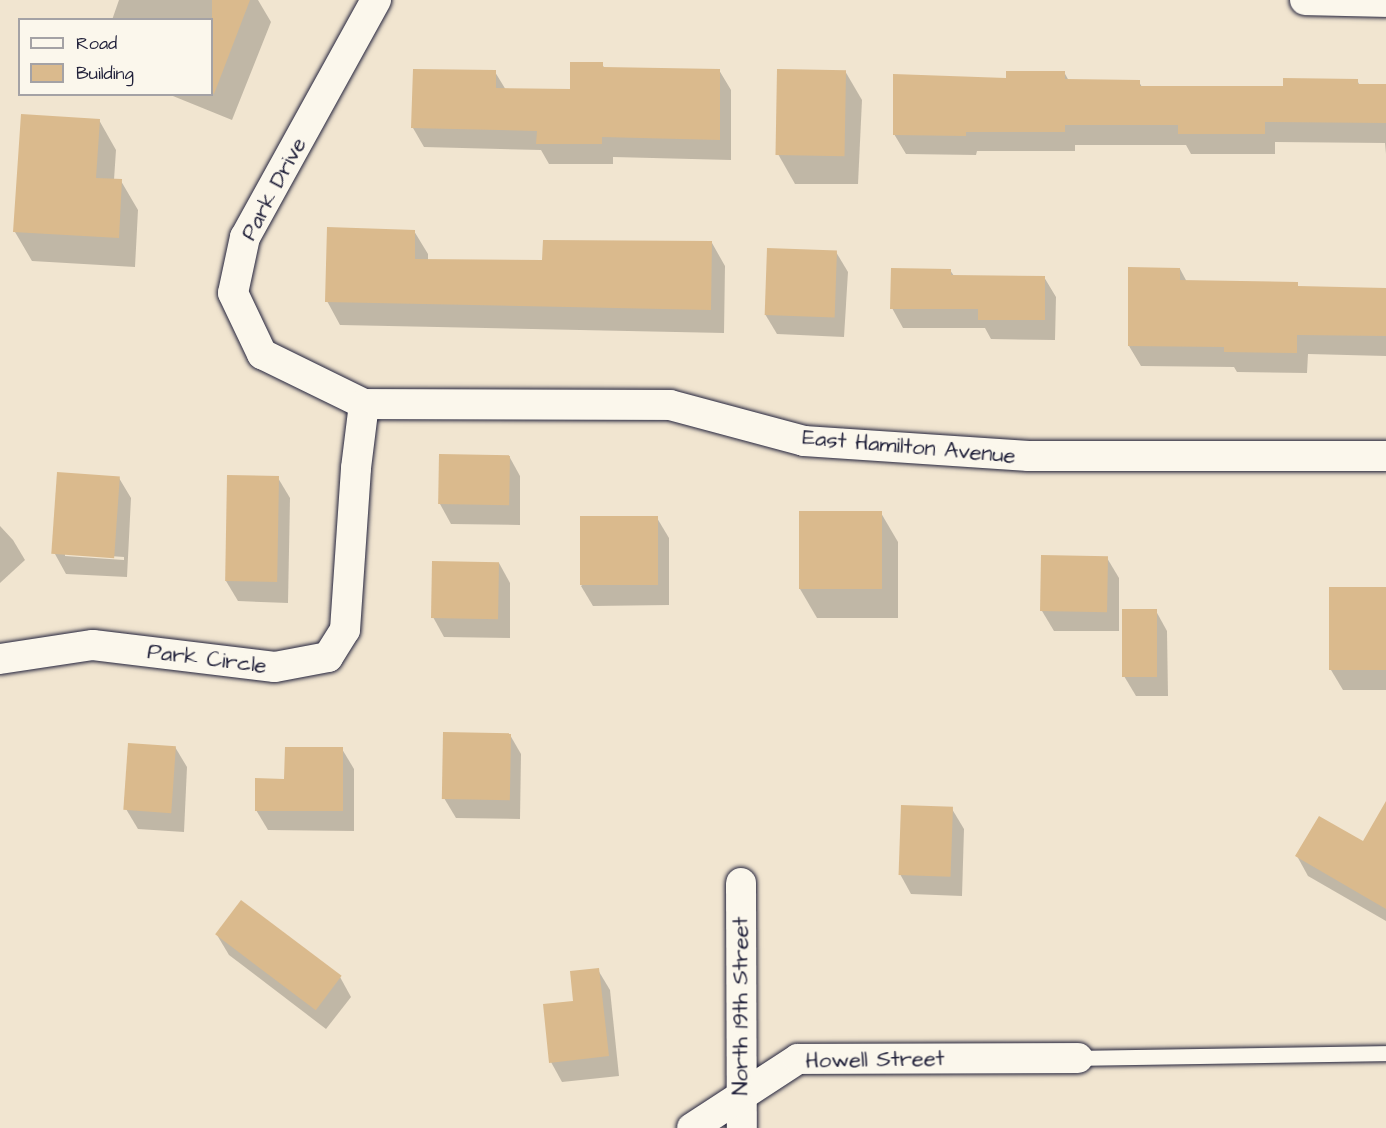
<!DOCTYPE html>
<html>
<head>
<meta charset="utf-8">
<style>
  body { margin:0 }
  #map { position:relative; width:1386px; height:1128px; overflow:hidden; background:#f1e5d0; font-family:"Architects Daughter",sans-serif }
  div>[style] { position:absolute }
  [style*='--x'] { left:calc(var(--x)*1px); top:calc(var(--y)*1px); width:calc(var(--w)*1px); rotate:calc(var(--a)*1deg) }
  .shadow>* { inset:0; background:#0003 }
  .building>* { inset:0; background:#daba8d; transform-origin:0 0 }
  .roads { filter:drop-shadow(0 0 2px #22223b) drop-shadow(0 0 2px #22223b) }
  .service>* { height:15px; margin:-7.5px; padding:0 7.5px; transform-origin:7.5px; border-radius:7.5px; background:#fbf7ec }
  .minor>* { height:30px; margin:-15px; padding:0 15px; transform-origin:15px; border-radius:15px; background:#fbf7ec }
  span { translate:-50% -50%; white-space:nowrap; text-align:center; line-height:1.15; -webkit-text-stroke:6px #fbf7ec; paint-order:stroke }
  .street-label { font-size:22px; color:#22223b }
  .legend { position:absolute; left:18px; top:18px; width:195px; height:78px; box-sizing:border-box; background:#fbf7ec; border:2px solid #a4a2a5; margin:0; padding:8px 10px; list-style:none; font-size:18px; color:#22223b }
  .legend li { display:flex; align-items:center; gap:12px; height:30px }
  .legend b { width:30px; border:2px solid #a4a2a5 }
</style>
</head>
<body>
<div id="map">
  <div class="shadow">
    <i style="clip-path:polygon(119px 0,258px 0,271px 22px,232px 120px,168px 94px,212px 94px,212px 20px,112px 20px)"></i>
    <i style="clip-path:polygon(602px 64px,605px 69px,719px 70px,731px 90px,731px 160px,613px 157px,613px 164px,549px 164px,541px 150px,424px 147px,413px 128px,495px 72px,506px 90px,571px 91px)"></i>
    <i style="clip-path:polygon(845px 71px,862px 100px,858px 184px,795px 184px,778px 154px)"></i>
    <i style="clip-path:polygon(1064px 72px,1069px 81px,1139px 82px,1142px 87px,1284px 87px,1357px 80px,1360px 86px,1386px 86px,1386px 154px,1385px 143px,1275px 142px,1275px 154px,1191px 154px,1186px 145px,1075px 145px,1075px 151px,977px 151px,976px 155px,906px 154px,894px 134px,1007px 79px)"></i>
    <i style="clip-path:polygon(99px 120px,116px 150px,114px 180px,121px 181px,138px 210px,135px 267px,32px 261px,15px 232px)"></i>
    <i style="clip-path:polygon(414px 231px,428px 254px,428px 260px,544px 262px,712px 243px,725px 266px,724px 333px,340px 325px,327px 301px)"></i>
    <i style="clip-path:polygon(836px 252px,848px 272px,844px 337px,777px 334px,765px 314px)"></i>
    <i style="clip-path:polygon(1180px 269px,1187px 282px,1297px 284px,1299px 288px,1386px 289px,1386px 356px,1308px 354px,1307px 373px,1237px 372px,1234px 367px,1141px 366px,1129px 346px)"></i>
    <i style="clip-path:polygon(950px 270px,954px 276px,1044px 277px,1056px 297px,1055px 340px,991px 339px,985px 328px,903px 328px,892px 308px)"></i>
    <i style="clip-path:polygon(509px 456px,520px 476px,520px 525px,451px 524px,440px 504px)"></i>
    <i style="clip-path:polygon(evenodd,119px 478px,131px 498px,127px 577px,66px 574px,55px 554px,119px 478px,65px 553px,124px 557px,124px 560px,65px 556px,65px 553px)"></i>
    <i style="clip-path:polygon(278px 478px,290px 498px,288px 603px,238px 601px,226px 581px)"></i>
    <i style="clip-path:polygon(881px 513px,898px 542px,898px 618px,817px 618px,800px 589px)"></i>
    <i style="clip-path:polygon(657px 518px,669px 538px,669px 605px,593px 606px,581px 586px)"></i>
    <i style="clip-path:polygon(0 526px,13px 540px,25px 560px,0 583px)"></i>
    <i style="clip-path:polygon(1107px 558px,1119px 578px,1119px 631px,1054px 631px,1042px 611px)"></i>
    <i style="clip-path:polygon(499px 563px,510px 583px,510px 638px,444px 637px,433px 617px)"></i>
    <i style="clip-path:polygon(1386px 589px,1386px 690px,1343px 690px,1331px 670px)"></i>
    <i style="clip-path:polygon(1156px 611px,1167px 631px,1168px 696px,1136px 696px,1124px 676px)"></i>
    <i style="clip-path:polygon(510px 735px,521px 754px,520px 819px,456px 818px,444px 798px)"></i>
    <i style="clip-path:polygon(175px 747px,187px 767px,184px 832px,138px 829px,126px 809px)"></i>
    <i style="clip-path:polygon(342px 749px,354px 769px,354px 831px,268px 830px,256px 810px,286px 780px)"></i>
    <i style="clip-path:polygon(952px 809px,964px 829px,962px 896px,911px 894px,900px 874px)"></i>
    <i style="clip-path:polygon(1297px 856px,1386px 857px,1386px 921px,1308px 876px)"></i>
    <i style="clip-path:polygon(217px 935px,340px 977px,351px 997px,326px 1029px,229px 955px)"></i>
    <i style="clip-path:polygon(598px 970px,610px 990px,619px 1076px,562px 1082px,551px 1062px,574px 1002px)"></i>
  </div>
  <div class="building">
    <i style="clip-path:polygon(212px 0,250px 0,214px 94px,212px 93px)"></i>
    <i style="clip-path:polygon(570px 62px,603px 62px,603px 67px,720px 69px,720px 140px,602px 137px,602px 144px,536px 144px,537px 131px,411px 128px,413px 69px,496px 70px,496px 88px,570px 89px)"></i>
    <i style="left:777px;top:69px;width:69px;height:86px;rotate:1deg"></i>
    <i style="clip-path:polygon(1006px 71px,1065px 71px,1065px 79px,1140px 80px,1140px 86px,1283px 86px,1283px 78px,1358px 79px,1358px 84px,1386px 84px,1386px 123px,1265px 122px,1265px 134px,1178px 134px,1178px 125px,1065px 125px,1065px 132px,966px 132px,966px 136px,893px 135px,893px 74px,1006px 78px)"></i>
    <i style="clip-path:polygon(21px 114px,100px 119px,96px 178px,122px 179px,119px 238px,13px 232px)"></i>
    <i style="clip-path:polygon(327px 227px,415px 230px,415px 259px,542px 260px,543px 240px,712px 241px,711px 310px,325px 302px)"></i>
    <i style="left:767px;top:248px;width:70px;height:67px;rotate:2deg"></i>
    <i style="clip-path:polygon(1128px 267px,1180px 268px,1180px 280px,1298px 282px,1298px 286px,1386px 288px,1386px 336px,1297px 335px,1297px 353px,1224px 352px,1224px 347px,1128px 346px)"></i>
    <i style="clip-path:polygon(891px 268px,951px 269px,951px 275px,1045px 276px,1045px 320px,978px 320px,978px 309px,890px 309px)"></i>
    <i style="left:439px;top:454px;width:71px;height:50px;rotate:1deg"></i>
    <i style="left:57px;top:472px;width:63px;height:82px;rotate:4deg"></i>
    <i style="left:227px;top:475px;width:52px;height:106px;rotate:1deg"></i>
    <i style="left:799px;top:511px;width:83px;height:78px"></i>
    <i style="left:658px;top:516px;width:69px;height:78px;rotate:90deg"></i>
    <i style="left:1041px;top:555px;width:67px;height:56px;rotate:1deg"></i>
    <i style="left:432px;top:561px;width:67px;height:57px;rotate:1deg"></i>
    <i style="left:1386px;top:587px;width:83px;height:57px;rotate:90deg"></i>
    <i style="left:1122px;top:609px;width:35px;height:68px"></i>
    <i style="left:443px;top:732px;width:68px;height:67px;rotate:1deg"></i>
    <i style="left:128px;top:743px;width:48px;height:67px;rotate:4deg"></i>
    <i style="clip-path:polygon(285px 747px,343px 747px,343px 811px,255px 811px,255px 778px,284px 779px)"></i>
    <i style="clip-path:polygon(1386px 801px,1386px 909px,1295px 856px,1319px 816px,1363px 841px)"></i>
    <i style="left:901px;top:805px;width:52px;height:70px;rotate:2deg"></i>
    <i style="left:241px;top:900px;width:126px;height:43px;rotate:37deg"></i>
    <i style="clip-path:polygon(599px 968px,609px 1056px,549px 1063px,543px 1004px,573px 1001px,570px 971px)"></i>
  </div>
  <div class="roads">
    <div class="service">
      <i style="--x:1078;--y:1058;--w:308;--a:-0.9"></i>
    </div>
    <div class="minor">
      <i style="--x:376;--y:0;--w:271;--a:118.9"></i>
      <i style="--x:245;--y:237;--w:57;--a:102.1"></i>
      <i style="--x:233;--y:293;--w:68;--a:64.6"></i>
      <i style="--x:262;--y:354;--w:114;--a:26.1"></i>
      <i style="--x:364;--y:404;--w:306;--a:0.2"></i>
      <i style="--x:670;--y:405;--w:139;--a:15"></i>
      <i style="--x:804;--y:441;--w:225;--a:3.8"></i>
      <i style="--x:1028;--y:456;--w:358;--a:0"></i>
      <i style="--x:1305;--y:0;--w:81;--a:1.4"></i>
      <i style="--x:0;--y:659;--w:94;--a:-8.6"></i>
      <i style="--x:93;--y:645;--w:183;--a:6.9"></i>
      <i style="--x:275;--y:667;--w:54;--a:-10.7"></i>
      <i style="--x:328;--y:657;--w:32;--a:-58"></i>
      <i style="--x:345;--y:630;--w:162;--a:-86.1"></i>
      <i style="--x:356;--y:468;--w:64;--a:-82.9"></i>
      <i style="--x:741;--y:883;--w:245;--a:89.8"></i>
      <i style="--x:692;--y:1128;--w:126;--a:-33.1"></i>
      <i style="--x:798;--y:1059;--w:280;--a:-0.2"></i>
    </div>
  </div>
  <div class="street-label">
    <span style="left:274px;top:189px;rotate:-62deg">Park Drive</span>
    <span style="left:909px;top:447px;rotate:5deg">East Hamilton Avenue</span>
    <span style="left:207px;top:659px;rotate:7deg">Park Circle</span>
    <span style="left:741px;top:1006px;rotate:-90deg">North 19th Street</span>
    <span style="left:875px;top:1060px;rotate:-1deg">Howell Street</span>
  </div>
  <ul class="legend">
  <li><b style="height:8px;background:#fbf7ec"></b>Road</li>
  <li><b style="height:16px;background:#daba8d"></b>Building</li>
  </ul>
</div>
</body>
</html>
